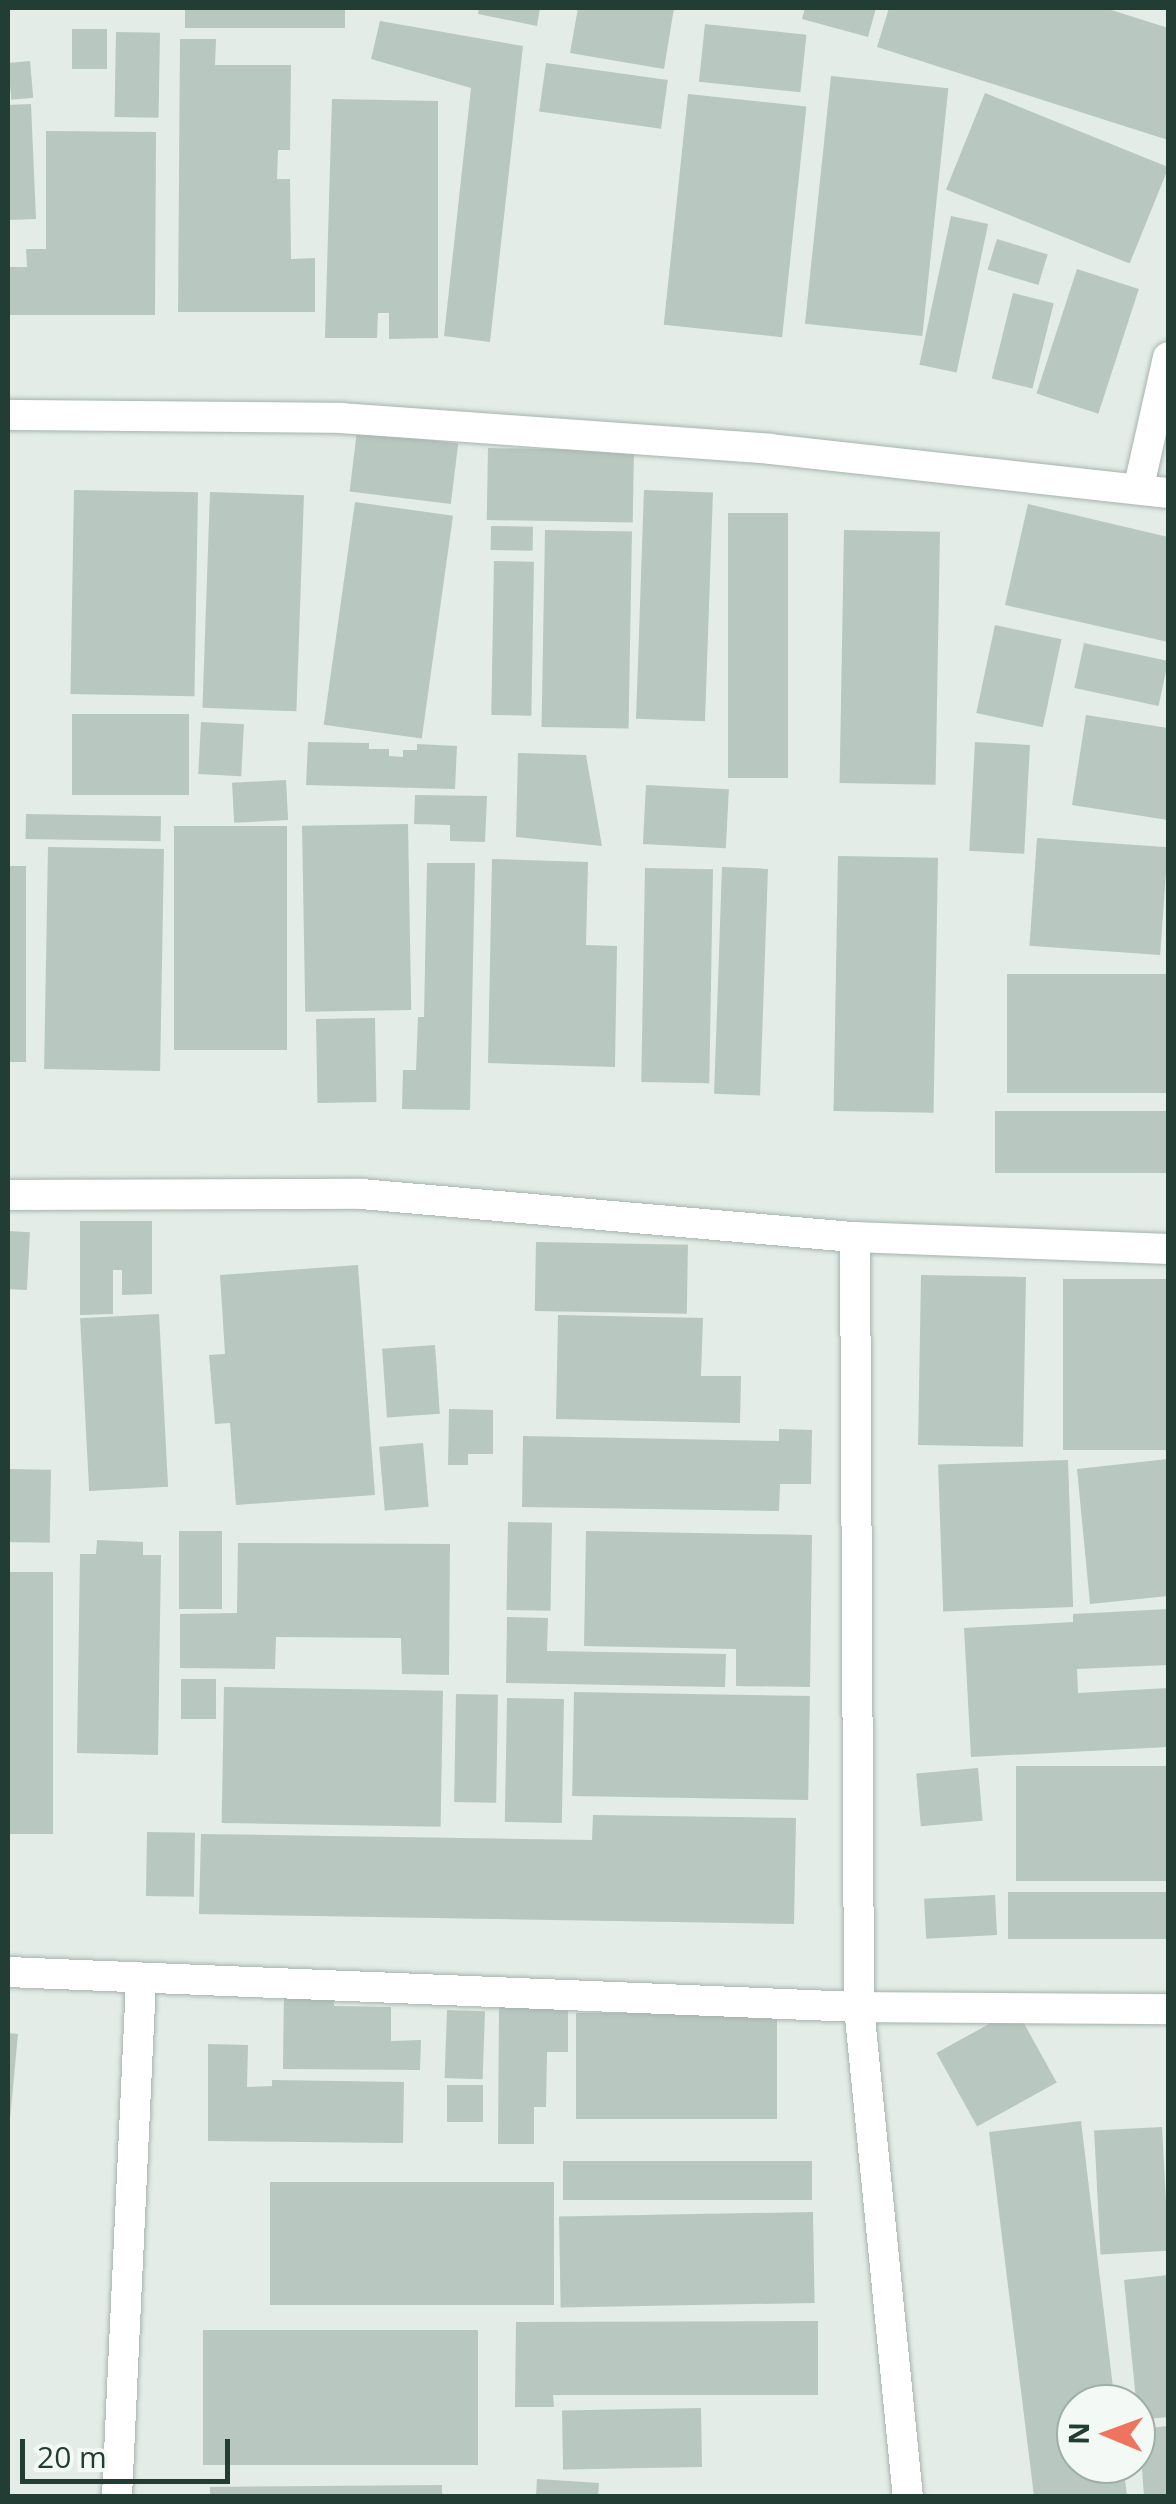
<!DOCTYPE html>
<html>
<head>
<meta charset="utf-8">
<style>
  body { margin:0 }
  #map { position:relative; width:1176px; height:2504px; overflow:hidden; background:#e3ece7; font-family:"Open Sans",sans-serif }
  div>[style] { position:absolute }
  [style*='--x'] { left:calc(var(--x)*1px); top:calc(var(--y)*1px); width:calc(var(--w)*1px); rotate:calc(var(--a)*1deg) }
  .building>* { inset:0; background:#b8c7c0; transform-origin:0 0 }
  .roads { filter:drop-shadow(0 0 2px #a5b4ae) drop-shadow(0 0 2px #a5b4ae) }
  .minor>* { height:30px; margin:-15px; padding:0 15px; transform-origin:15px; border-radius:15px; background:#fff }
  span { translate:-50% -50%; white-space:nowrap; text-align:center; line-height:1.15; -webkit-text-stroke:9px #f3f9f5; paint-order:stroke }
  .frame { position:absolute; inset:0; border:10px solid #223d34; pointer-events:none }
  .north { position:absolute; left:1056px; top:2384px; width:100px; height:100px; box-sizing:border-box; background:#f3f9f5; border:2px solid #9faea8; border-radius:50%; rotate:271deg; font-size:28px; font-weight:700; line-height:40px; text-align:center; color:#223d34 }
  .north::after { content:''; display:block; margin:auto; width:35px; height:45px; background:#f0745d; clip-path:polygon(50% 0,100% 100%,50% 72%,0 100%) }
  .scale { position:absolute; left:20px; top:2439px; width:210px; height:45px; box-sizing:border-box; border:5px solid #223d34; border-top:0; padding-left:12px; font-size:30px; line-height:35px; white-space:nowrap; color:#223d34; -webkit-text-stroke:8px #f3f9f5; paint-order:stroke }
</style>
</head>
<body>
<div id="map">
  <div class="building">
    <i style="left:185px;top:8px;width:160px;height:20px"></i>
    <i style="clip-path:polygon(479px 8px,540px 8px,537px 26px,478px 14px)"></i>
    <i style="clip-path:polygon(578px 8px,674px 8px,664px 69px,570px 53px)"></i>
    <i style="clip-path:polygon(805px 8px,876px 8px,868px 37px,802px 19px)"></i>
    <i style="clip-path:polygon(889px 8px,1105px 8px,1168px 28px,1168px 140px,877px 47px)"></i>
    <i style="clip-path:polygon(380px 21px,523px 46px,490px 342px,444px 336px,471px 88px,371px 59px)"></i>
    <i style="left:705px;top:24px;width:102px;height:58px;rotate:6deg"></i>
    <i style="left:72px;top:29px;width:35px;height:40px"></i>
    <i style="left:116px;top:32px;width:44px;height:85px;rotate:1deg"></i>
    <i style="clip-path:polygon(180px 39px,216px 39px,215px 65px,291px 65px,290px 150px,278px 150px,277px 179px,290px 179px,291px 259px,315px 258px,315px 312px,178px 312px)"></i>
    <i style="left:30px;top:61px;width:37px;height:22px;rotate:85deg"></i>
    <i style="left:546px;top:63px;width:123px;height:49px;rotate:8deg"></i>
    <i style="left:831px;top:76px;width:118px;height:249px;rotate:6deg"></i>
    <i style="left:985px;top:93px;width:198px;height:104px;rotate:22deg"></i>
    <i style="left:688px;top:94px;width:119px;height:232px;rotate:6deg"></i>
    <i style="clip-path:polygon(332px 99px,438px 101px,438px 338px,389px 339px,389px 313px,378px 313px,377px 338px,325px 338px)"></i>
    <i style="clip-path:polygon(31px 104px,36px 219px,8px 220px,8px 105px)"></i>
    <i style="clip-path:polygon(46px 131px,156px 132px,155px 315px,8px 315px,8px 267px,27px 267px,26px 249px,46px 249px)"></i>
    <i style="left:951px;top:216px;width:38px;height:152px;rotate:12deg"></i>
    <i style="left:997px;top:239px;width:53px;height:32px;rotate:17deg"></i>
    <i style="left:1077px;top:269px;width:65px;height:131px;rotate:18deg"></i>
    <i style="left:1013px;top:293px;width:42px;height:88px;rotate:14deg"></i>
    <i style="left:357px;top:431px;width:102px;height:61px;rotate:7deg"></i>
    <i style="left:488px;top:448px;width:146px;height:72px;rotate:1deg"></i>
    <i style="left:74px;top:490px;width:124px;height:204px;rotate:1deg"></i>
    <i style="left:644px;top:490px;width:69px;height:229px;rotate:2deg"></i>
    <i style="left:210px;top:492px;width:94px;height:216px;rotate:2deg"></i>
    <i style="left:355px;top:502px;width:99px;height:225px;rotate:8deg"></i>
    <i style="clip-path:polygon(1028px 504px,1168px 537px,1168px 642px,1005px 605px)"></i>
    <i style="left:728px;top:513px;width:60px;height:265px"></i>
    <i style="left:491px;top:526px;width:42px;height:24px;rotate:1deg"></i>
    <i style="left:545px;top:530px;width:87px;height:197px;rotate:1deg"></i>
    <i style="left:844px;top:530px;width:96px;height:253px;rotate:1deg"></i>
    <i style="left:494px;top:561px;width:40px;height:154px;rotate:1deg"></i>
    <i style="left:995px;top:625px;width:68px;height:90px;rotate:12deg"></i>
    <i style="left:1084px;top:643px;width:86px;height:46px;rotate:12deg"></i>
    <i style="left:72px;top:714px;width:117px;height:81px"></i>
    <i style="clip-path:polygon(1086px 715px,1168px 728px,1168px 820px,1072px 805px)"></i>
    <i style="left:201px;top:722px;width:43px;height:52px;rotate:3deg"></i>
    <i style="clip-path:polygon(308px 742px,369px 743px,369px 749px,389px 749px,389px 756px,403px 757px,403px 750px,417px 750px,417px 744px,457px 746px,455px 789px,306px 785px)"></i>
    <i style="left:975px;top:742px;width:55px;height:109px;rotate:3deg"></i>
    <i style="clip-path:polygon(518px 753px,586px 755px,602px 846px,516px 837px)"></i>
    <i style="left:286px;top:780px;width:40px;height:54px;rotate:87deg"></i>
    <i style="left:646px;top:785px;width:83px;height:59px;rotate:3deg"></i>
    <i style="clip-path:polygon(415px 795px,487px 796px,485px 842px,450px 841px,450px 825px,414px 824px)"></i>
    <i style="left:26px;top:814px;width:135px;height:25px;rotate:1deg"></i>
    <i style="left:408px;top:824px;width:186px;height:106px;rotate:89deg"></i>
    <i style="left:287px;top:826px;width:224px;height:113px;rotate:90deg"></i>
    <i style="left:1037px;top:838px;width:131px;height:108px;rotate:4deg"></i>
    <i style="left:48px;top:847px;width:116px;height:222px;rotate:1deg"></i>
    <i style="left:838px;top:856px;width:100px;height:255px;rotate:1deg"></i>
    <i style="clip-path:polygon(492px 859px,588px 862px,586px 945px,617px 946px,615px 1067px,488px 1063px)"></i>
    <i style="clip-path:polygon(427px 863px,475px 863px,470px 1110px,402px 1109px,403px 1070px,416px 1070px,418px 1017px,424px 1017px)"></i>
    <i style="left:8px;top:866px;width:18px;height:196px"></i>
    <i style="left:722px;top:867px;width:46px;height:227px;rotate:2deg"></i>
    <i style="left:645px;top:868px;width:68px;height:214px;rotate:1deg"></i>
    <i style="left:1007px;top:974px;width:161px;height:119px"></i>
    <i style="left:375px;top:1018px;width:84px;height:59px;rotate:89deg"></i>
    <i style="left:995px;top:1111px;width:173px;height:62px"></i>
    <i style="clip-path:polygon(80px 1221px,152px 1221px,152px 1294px,122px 1295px,122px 1270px,113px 1270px,113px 1314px,80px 1315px)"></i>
    <i style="left:8px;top:1231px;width:22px;height:58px;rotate:3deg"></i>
    <i style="left:536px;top:1242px;width:152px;height:69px;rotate:1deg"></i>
    <i style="clip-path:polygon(358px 1265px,375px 1495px,236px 1505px,230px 1423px,215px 1424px,209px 1355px,225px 1354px,220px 1275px)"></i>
    <i style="left:921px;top:1275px;width:105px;height:170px;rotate:1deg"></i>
    <i style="left:1063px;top:1279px;width:105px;height:171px"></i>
    <i style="left:159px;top:1314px;width:173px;height:79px;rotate:87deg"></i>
    <i style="clip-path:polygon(558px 1315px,703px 1318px,701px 1376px,741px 1376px,740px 1423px,556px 1419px)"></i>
    <i style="left:435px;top:1345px;width:69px;height:53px;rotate:86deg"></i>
    <i style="clip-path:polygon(449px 1409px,493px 1410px,493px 1454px,468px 1454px,468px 1465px,448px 1465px)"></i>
    <i style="clip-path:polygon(779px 1429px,812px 1430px,811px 1484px,780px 1484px,779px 1511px,522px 1507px,523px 1436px,779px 1441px)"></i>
    <i style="left:423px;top:1443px;width:64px;height:44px;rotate:85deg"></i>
    <i style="clip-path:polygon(1168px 1459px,1168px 1596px,1090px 1604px,1077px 1469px)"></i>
    <i style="left:1068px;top:1460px;width:147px;height:130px;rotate:88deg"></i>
    <i style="left:8px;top:1469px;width:43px;height:73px;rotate:1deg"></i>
    <i style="left:508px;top:1522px;width:44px;height:88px;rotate:1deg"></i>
    <i style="left:179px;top:1531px;width:43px;height:78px"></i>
    <i style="clip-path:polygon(586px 1531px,812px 1535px,810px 1687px,736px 1686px,736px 1649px,584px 1646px)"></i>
    <i style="clip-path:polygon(97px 1540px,143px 1542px,143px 1555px,161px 1555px,158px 1755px,77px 1753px,80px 1554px,96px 1554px)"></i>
    <i style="clip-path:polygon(238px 1543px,450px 1544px,449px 1675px,402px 1674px,401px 1638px,276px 1637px,275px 1669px,180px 1668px,180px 1614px,237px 1613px)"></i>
    <i style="left:8px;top:1572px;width:45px;height:262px"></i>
    <i style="clip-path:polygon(1168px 1609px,1168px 1665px,1077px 1669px,1078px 1693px,1168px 1688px,1168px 1747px,971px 1757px,964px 1628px,1073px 1622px,1073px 1614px)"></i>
    <i style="clip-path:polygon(507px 1617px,548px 1618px,547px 1651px,726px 1654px,725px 1687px,506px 1683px)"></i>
    <i style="left:181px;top:1679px;width:35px;height:40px"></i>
    <i style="left:224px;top:1687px;width:219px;height:136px;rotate:1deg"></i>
    <i style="left:574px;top:1692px;width:236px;height:104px;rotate:1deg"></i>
    <i style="left:456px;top:1694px;width:42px;height:108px;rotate:1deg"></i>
    <i style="left:507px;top:1698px;width:57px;height:124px;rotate:1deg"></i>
    <i style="left:1168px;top:1766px;width:115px;height:152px;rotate:90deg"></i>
    <i style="left:978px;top:1768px;width:53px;height:62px;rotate:85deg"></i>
    <i style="clip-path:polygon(593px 1815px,796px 1818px,794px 1924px,199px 1914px,201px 1834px,592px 1840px)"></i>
    <i style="left:147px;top:1832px;width:48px;height:64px;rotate:1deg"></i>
    <i style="left:1168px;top:1892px;width:47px;height:160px;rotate:90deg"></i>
    <i style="left:995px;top:1895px;width:40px;height:71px;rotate:87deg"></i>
    <i style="clip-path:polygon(284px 1989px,335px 1989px,334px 2006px,391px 2007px,391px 2041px,421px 2040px,420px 2070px,283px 2069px)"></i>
    <i style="clip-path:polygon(499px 2002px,568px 2003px,568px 2052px,547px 2052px,546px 2107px,534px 2107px,534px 2144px,498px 2144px)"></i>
    <i style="left:1016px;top:2009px;width:84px;height:91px;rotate:61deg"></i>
    <i style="left:447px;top:2010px;width:38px;height:68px;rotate:2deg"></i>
    <i style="left:576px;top:2013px;width:201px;height:106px"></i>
    <i style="clip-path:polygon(8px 2033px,18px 2034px,10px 2119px,8px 2119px)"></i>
    <i style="clip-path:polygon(208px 2044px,248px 2045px,247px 2087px,272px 2086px,272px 2080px,404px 2082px,403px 2143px,208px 2141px)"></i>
    <i style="left:447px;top:2085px;width:36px;height:37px"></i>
    <i style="clip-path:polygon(1081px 2121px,1115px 2404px,1076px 2404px,1076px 2464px,1123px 2464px,1127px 2496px,1034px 2496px,989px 2132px)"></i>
    <i style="left:1162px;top:2127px;width:124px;height:68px;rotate:87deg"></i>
    <i style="left:563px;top:2161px;width:249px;height:39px"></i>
    <i style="left:270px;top:2182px;width:284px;height:123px"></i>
    <i style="left:813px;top:2212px;width:91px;height:254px;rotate:89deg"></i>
    <i style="clip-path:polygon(1168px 2275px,1168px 2417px,1138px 2420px,1124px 2280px)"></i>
    <i style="clip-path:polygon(818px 2321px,818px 2395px,553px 2395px,554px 2407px,515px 2407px,516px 2322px)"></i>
    <i style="left:478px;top:2330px;width:135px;height:275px;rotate:90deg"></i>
    <i style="left:701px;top:2408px;width:59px;height:139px;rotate:89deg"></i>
    <i style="clip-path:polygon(1168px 2426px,1168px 2496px,1144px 2496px,1139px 2429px)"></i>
    <i style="clip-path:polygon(537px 2479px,599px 2483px,598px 2496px,536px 2496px)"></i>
    <i style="clip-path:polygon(442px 2485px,442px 2496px,210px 2496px,210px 2487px)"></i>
  </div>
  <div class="roads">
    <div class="minor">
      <i style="--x:8;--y:415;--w:333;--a:0.5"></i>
      <i style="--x:341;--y:418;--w:430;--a:4.1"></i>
      <i style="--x:770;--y:449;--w:400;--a:6.3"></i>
      <i style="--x:1139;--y:486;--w:132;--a:-77.3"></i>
      <i style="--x:8;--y:1195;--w:353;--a:-0.2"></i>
      <i style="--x:361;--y:1194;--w:496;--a:5"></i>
      <i style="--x:855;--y:1237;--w:313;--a:2.2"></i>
      <i style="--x:855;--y:1237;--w:770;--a:89.7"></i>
      <i style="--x:859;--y:2007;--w:491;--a:84.3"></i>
      <i style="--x:8;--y:1972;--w:852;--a:2.36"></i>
      <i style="--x:859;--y:2007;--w:309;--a:0.4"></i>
      <i style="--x:117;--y:2496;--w:516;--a:-87.33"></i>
    </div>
  </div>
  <div class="frame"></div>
  <div class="north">N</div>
  <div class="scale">20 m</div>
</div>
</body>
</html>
